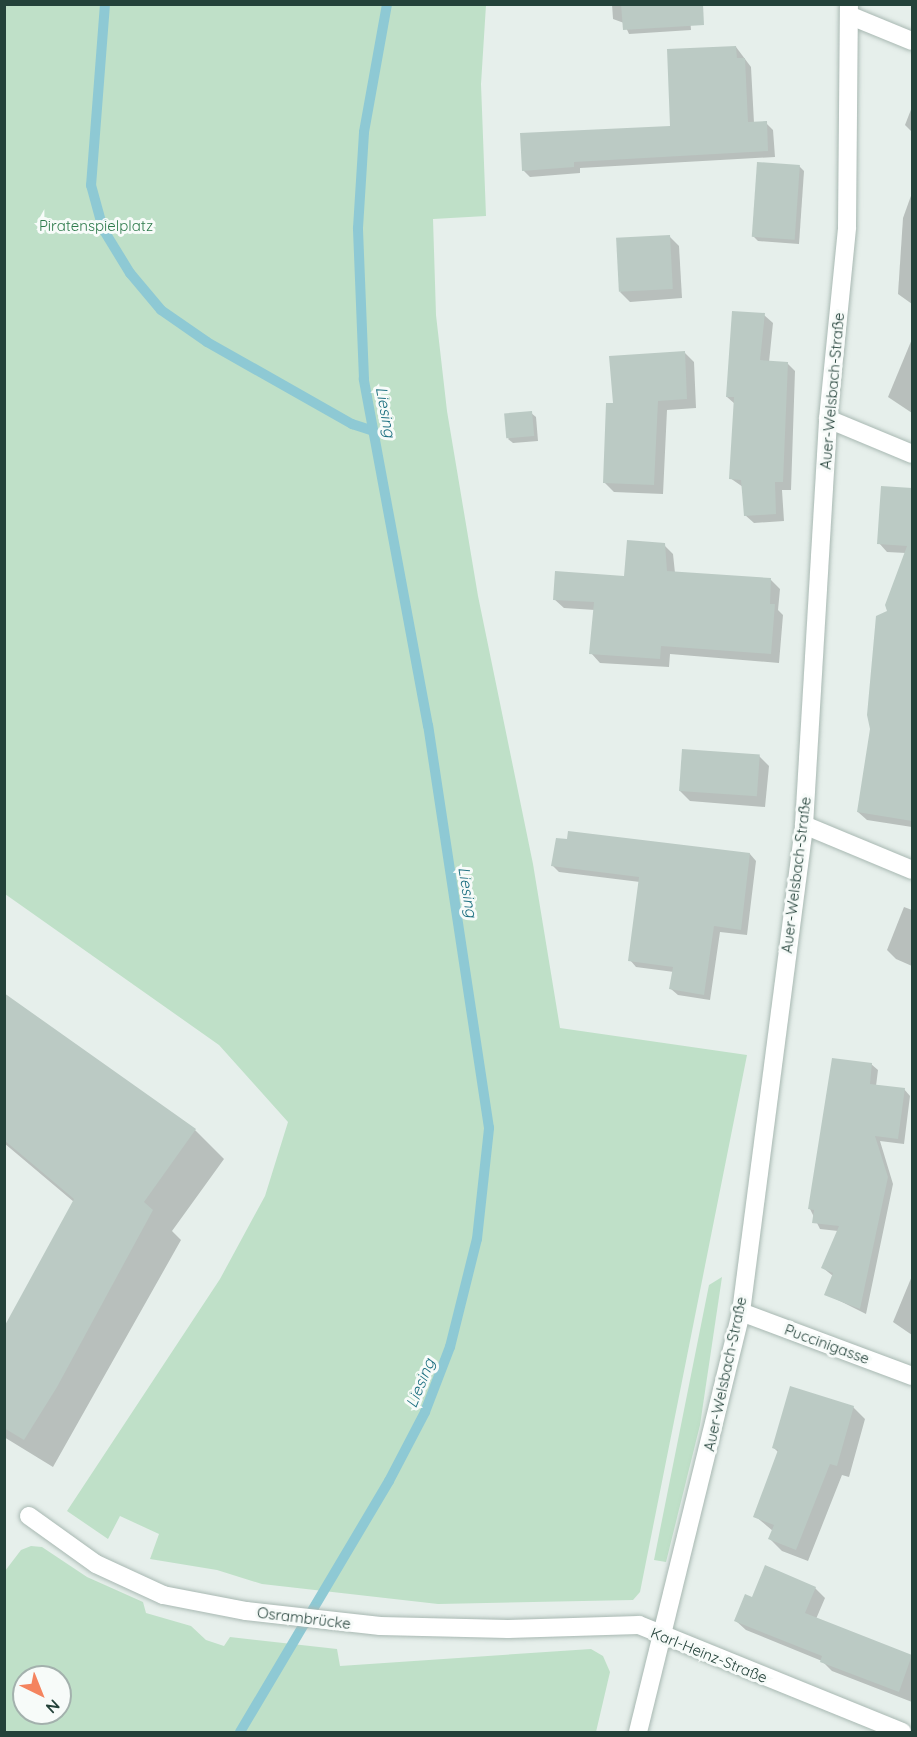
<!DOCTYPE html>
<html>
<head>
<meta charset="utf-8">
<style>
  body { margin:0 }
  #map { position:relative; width:917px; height:1737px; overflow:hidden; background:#e6efeb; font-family:Quicksand,sans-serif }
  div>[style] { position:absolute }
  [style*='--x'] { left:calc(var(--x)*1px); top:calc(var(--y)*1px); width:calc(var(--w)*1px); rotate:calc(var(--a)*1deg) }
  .green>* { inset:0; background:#bfe0c8 }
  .shadow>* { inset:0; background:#0003 }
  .stream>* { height:10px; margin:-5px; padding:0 5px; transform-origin:5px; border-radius:5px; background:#8ec9d4 }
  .building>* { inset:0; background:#bbcac4; transform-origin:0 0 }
  .roads { filter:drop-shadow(0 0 2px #a8b8b2) drop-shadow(0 0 2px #a8b8b2) }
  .minor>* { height:18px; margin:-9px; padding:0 9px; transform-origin:9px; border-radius:9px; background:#fff }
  span { translate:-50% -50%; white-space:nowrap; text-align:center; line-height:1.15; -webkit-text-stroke:6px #f7fbf9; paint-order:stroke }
  .park-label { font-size:15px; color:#2d7a4b }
  .street-label { font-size:15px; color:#24423a }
  .water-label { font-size:16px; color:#1c6f80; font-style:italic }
  .frame { position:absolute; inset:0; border:6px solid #24423a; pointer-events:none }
  .north { position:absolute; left:12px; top:1665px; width:60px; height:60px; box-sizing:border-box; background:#f7fbf9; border:2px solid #a3b1ad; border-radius:50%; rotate:137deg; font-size:16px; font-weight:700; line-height:24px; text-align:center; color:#24423a }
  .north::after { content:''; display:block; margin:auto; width:21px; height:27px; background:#f4845f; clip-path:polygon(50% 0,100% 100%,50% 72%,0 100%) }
</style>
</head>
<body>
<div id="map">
  <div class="green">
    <i style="clip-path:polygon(5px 4px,486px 5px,481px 84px,486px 216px,433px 219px,436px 315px,447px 411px,478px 596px,533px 864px,560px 1028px,747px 1055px,640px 1592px,633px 1600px,438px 1604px,262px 1584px,217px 1570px,150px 1559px,159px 1534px,120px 1516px,108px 1539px,67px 1511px,220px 1279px,265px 1196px,288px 1122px,219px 1045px,5px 894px)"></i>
    <i style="clip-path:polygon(722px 1277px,700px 1425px,666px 1562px,654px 1560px,709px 1285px)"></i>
    <i style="clip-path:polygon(evenodd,31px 1546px,42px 1547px,87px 1577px,143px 1602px,146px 1613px,191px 1626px,206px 1640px,224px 1646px,230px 1637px,337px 1649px,340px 1666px,591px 1649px,603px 1656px,610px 1672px,596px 1732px,5px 1732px,5px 1571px,21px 1550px,31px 1546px,24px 1677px,60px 1677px,60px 1713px,24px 1713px,24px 1677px)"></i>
  </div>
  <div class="shadow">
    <i style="clip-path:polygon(612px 4px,689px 4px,691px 30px,629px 34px,624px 23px,613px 19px)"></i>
    <i style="clip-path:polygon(736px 47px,751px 67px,754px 123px,766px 123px,773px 130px,775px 157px,580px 168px,580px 173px,530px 177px,523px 170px,672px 128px)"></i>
    <i style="clip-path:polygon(912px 107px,912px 132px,905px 125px)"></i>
    <i style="clip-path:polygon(799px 166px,804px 171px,799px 244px,758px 241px,753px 236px)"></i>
    <i style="clip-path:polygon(912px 193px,912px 304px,898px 294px,903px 218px)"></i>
    <i style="clip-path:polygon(670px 237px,679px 246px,682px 298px,630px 302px,620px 292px)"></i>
    <i style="clip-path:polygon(764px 315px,773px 323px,769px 362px,787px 363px,795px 371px,791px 490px,782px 490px,784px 521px,754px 523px,745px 515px,743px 487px,730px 478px,735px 404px,727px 397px)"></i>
    <i style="clip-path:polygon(912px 339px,912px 413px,888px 397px)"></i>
    <i style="clip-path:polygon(684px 352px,694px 362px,696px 408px,667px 410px,663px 494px,614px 492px,604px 482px,614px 405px)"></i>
    <i style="clip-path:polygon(531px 413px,536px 417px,538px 441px,513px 443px,508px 439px)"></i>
    <i style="clip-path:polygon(882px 487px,912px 490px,912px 827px,867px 820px,858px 812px,889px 612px,906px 553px,887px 552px,879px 543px)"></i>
    <i style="clip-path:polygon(664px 545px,673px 554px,675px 573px,771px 580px,780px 589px,778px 610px,783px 615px,779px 663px,670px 654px,669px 667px,600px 663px,591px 653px,595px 610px,564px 608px,554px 599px,626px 577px)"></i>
    <i style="clip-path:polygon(759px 756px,769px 766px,765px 807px,690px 801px,680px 791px)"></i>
    <i style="clip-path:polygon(568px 841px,750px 854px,756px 861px,747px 935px,720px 932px,710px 1000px,678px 995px,671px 989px,674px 972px,636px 967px,630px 960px,640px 882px,559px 872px,553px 866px)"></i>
    <i style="clip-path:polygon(904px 907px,912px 910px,912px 966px,896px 959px,887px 950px)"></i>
    <i style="clip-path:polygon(4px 995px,195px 1130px,224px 1159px,172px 1231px,181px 1240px,53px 1467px,4px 1437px,4px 1329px,74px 1202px,4px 1143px)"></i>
    <i style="clip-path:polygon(871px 1064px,878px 1070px,876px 1086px,904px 1089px,910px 1096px,904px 1144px,880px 1141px,893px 1184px,866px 1314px,826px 1294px,833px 1276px,823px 1268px,838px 1231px,820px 1229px,810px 1209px)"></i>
    <i style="clip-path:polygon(912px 1276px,912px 1335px,893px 1322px)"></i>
    <i style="clip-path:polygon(853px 1407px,865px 1419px,849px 1477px,842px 1475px,808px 1561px,782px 1551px,770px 1539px,773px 1531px,755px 1516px,779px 1453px,774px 1448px)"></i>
    <i style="clip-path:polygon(815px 1588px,825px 1598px,816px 1619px,912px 1657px,912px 1702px,832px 1671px,822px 1661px,746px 1630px,736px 1621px,753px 1599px)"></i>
  </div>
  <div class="stream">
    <i style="--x:105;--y:4;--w:182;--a:94.4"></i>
    <i style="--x:91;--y:185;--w:46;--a:74.7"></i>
    <i style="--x:103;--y:229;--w:52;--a:58.5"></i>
    <i style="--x:130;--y:273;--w:48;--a:50"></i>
    <i style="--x:161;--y:310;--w:56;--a:34.8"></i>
    <i style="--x:207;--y:342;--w:167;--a:29.5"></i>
    <i style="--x:352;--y:424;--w:22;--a:18"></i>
    <i style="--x:240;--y:1732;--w:292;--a:-59.3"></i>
    <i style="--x:389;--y:1481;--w:78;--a:-62.4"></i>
    <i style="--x:425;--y:1412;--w:70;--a:-69"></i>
    <i style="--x:450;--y:1347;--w:111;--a:-76"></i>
    <i style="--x:477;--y:1239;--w:112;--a:-83.8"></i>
    <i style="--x:489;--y:1128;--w:407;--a:-98.6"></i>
    <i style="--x:428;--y:726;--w:353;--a:-100.5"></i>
    <i style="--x:364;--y:379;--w:151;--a:-92.3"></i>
    <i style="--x:358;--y:228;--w:96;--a:-86.4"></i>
    <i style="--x:364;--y:132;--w:130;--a:-79.8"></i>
  </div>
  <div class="building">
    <i style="clip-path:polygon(621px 4px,703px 4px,704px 25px,623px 30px)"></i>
    <i style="clip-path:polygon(736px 46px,737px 58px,745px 58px,748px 122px,767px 121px,768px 151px,574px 162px,574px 167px,522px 171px,520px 133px,670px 126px,667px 49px)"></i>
    <i style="left:757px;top:162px;width:43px;height:75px;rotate:4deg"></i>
    <i style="left:670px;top:235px;width:54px;height:54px;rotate:87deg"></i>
    <i style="clip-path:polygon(732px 311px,765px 313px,760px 360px,788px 362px,783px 482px,775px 482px,776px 514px,744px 516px,741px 480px,729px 479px,734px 397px,726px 397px)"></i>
    <i style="clip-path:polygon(685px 351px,687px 399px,658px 401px,654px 485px,603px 483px,606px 403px,613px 403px,609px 356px)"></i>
    <i style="left:532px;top:411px;width:25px;height:28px;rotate:85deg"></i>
    <i style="clip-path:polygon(881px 486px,912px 488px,912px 821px,857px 812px,870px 729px,867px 715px,876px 616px,887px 611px,885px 605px,907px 546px,877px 544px)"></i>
    <i style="clip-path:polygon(627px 540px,665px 543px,667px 571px,771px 578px,770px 604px,775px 604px,771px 654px,661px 646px,660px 659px,589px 654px,594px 602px,553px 600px,555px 571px,624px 576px)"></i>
    <i style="left:682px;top:749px;width:78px;height:42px;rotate:4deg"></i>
    <i style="clip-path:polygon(568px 831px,750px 853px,741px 930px,714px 926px,704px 995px,669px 989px,673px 967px,628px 961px,639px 877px,551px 866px,556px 838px,567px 839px)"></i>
    <i style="clip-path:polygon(4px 993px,196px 1129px,144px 1202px,153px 1210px,57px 1387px,24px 1440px,4px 1428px,4px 1327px,74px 1199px,4px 1140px)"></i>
    <i style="clip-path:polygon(832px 1058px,872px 1063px,870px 1084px,905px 1088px,898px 1139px,875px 1136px,888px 1177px,860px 1309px,824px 1295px,833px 1273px,821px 1268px,839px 1226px,812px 1223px,814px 1210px,808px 1209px)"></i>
    <i style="clip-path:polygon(790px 1386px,854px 1406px,837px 1466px,830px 1464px,796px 1550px,768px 1539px,774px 1525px,753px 1517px,778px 1450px,772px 1448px)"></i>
    <i style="clip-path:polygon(765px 1565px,816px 1587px,805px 1613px,912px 1655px,899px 1692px,820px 1662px,822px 1656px,734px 1621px,745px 1594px,752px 1597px)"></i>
  </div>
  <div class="roads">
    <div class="minor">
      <i style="--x:851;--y:16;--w:66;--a:22.3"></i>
      <i style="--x:828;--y:419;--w:91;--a:22.6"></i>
      <i style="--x:804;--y:825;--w:117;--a:22.6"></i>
      <i style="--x:741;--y:1312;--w:183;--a:20.5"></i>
      <i style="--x:29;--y:1516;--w:82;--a:35.6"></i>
      <i style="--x:96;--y:1564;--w:74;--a:24.8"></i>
      <i style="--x:163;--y:1595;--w:85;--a:10.9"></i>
      <i style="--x:246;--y:1611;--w:135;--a:6.4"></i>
      <i style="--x:380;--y:1626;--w:128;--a:1.3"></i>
      <i style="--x:508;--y:1629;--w:131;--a:-1.7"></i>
      <i style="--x:639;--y:1625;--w:284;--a:22.1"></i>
      <i style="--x:638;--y:1732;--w:432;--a:-76.2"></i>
      <i style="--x:741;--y:1312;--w:491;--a:-82.6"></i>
      <i style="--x:804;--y:825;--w:407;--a:-86.6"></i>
      <i style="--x:828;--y:419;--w:193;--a:-84.3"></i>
      <i style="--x:847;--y:227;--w:223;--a:-89.5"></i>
    </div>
  </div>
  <div class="park-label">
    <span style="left:96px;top:226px">Piratenspielplatz</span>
  </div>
  <div class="street-label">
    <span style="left:832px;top:391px;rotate:-85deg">Auer-Welsbach-Straße</span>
    <span style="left:796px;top:875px;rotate:-83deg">Auer-Welsbach-Straße</span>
    <span style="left:827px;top:1344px;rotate:20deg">Puccinigasse</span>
    <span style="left:725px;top:1374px;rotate:-78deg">Auer-Welsbach-Straße</span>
    <span style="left:304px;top:1618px;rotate:7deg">Osrambrücke</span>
    <span style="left:709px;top:1655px;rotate:22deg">Karl-Heinz-Straße</span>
  </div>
  <div class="water-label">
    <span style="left:386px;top:412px;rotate:80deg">Liesing</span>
    <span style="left:468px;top:892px;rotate:81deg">Liesing</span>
    <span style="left:420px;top:1383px;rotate:-68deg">Liesing</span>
  </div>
  <div class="frame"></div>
  <div class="north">N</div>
</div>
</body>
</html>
